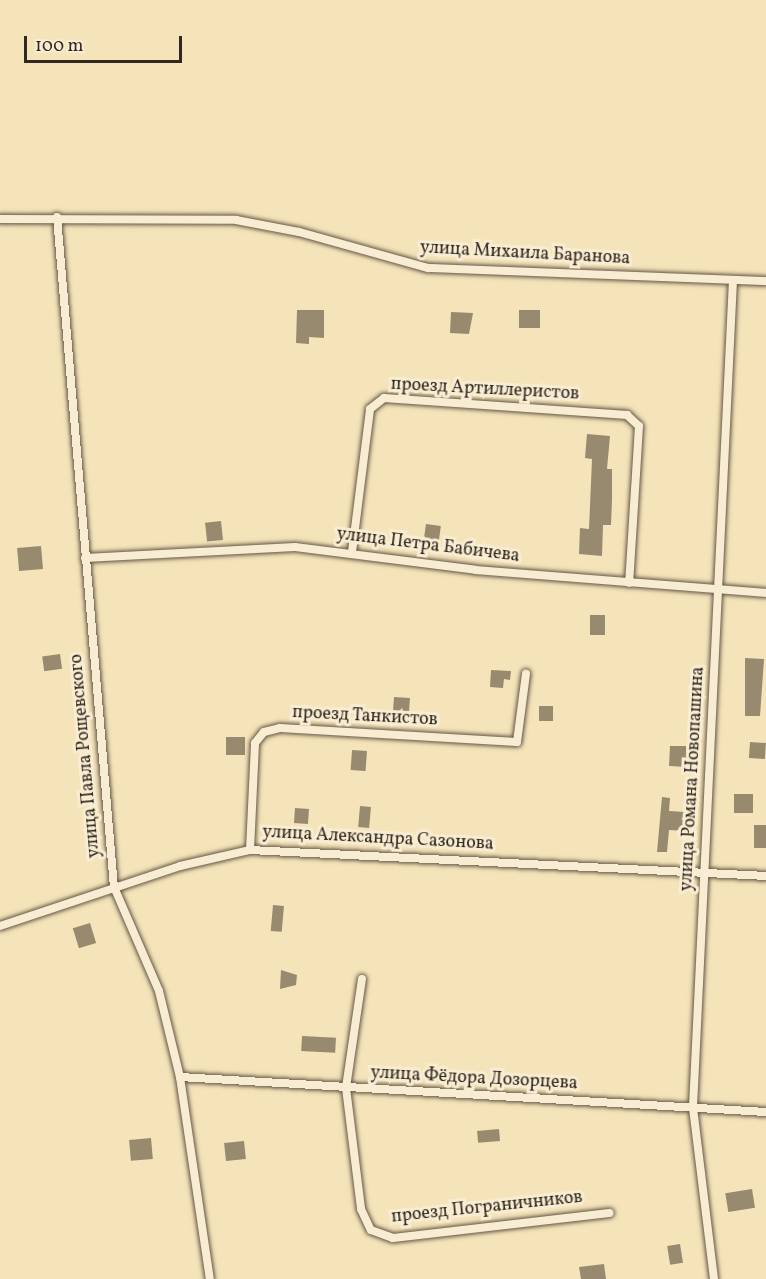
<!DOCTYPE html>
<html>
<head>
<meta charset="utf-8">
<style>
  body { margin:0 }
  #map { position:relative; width:766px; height:1279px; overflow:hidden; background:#f5e4b9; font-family:Vollkorn,serif }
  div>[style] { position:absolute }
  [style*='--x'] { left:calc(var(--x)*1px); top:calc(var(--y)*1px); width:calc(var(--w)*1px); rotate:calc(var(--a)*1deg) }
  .building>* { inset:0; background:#978a6f; transform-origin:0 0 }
  .roads { filter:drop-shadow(0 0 2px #635746) drop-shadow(0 0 2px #635746) }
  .minor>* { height:8px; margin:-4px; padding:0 4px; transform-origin:4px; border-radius:4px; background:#f8edd2 }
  span { translate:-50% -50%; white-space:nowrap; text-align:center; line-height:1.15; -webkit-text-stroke:6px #f8edd2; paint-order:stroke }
  .street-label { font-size:18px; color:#32281f }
  .scale { position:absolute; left:24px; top:36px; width:158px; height:27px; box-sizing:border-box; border:3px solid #32281f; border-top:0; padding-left:8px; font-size:18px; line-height:21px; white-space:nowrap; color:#32281f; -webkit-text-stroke:4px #f8edd2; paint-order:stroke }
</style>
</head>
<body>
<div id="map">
  <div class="building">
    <i style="clip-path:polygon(297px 310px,324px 310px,324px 338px,309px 337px,309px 344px,296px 343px)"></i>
    <i style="left:519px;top:310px;width:21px;height:18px"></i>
    <i style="clip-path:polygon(451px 312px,473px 313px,469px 334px,450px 333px)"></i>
    <i style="clip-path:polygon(587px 434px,610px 436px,607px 469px,612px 469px,612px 500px,611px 525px,603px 525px,602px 556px,579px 554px,580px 528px,589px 529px,592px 459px,585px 458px)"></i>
    <i style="left:221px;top:521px;width:19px;height:16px;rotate:84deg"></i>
    <i style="left:426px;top:524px;width:15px;height:16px;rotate:8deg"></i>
    <i style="left:41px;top:546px;width:23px;height:24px;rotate:85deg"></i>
    <i style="left:590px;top:615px;width:15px;height:20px"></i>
    <i style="left:60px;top:654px;width:15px;height:18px;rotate:82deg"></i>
    <i style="clip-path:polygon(745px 658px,764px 659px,760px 716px,745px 716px)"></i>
    <i style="clip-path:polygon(491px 670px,511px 671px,510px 680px,504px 679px,503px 688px,490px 687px)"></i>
    <i style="left:394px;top:697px;width:16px;height:14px;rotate:4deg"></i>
    <i style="left:539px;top:706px;width:14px;height:15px"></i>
    <i style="left:226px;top:737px;width:19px;height:18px"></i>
    <i style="left:750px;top:742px;width:16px;height:16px;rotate:4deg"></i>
    <i style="clip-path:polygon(670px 746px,686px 746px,688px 767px,669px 766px)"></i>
    <i style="left:352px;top:750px;width:15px;height:20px;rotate:4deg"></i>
    <i style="left:734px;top:794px;width:19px;height:19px"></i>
    <i style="clip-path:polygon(662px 797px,670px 798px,669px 811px,685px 812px,683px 831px,669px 830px,667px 852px,657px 852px)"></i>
    <i style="left:360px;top:806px;width:11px;height:21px;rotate:5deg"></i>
    <i style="left:295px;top:808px;width:14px;height:15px;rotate:4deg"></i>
    <i style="left:754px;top:825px;width:12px;height:23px"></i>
    <i style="left:273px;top:905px;width:11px;height:26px;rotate:5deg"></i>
    <i style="left:90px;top:923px;width:21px;height:18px;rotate:73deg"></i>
    <i style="clip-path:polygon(281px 970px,297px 975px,296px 985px,280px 989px)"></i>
    <i style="left:302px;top:1036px;width:34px;height:15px;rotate:3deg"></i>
    <i style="left:499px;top:1129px;width:12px;height:22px;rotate:85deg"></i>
    <i style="left:151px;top:1138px;width:21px;height:22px;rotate:85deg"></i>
    <i style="left:244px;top:1141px;width:18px;height:20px;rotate:84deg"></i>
    <i style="left:752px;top:1189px;width:19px;height:27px;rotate:81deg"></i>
    <i style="left:680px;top:1244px;width:19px;height:13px;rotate:81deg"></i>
    <i style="clip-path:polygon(604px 1264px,606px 1279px,581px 1279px,579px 1267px)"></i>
  </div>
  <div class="roads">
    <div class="minor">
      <i style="--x:57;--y:217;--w:672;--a:85.14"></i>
      <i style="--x:114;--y:887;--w:113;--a:66.6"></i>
      <i style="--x:159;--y:991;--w:89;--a:76.3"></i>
      <i style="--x:180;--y:1077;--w:204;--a:81.6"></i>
      <i style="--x:0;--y:219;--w:236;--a:0.2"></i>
      <i style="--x:236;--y:220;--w:64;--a:10.8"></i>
      <i style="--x:299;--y:232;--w:134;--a:15.6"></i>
      <i style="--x:428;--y:268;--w:338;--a:2.2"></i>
      <i style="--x:352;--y:552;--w:144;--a:-82.8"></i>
      <i style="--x:370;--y:409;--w:18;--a:-38"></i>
      <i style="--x:384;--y:398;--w:244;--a:4"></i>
      <i style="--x:627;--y:415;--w:16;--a:43"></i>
      <i style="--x:639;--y:426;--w:157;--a:93.6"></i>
      <i style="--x:85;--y:558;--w:210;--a:-3"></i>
      <i style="--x:295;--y:547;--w:182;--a:7.2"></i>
      <i style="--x:476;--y:570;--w:291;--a:4.5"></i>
      <i style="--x:250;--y:850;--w:107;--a:-87.3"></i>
      <i style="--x:255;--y:743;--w:14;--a:-51"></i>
      <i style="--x:264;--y:732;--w:16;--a:-14"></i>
      <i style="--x:280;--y:728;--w:237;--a:3.4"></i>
      <i style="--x:517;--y:742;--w:69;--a:-82.5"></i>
      <i style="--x:0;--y:926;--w:190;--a:-18.4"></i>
      <i style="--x:180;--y:866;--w:72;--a:-12.9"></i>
      <i style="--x:250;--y:850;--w:517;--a:2.88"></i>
      <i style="--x:362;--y:979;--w:110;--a:98.4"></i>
      <i style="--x:346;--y:1088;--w:122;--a:82.9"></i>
      <i style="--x:361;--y:1209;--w:23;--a:65"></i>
      <i style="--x:371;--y:1230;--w:23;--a:20"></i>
      <i style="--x:393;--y:1238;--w:218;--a:-6.6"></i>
      <i style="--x:180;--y:1077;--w:587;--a:3.42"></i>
      <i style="--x:714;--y:1279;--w:173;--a:-97"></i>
      <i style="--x:693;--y:1107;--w:828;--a:-87.23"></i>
    </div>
  </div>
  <div class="street-label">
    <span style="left:525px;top:254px;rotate:3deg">улица Михаила Баранова</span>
    <span style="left:485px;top:390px;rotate:3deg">проезд Артиллеристов</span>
    <span style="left:428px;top:546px;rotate:7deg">улица Петра Бабичева</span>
    <span style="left:365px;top:717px;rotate:3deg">проезд Танкистов</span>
    <span style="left:86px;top:756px;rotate:-95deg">улица Павла Рощевского</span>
    <span style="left:693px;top:779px;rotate:-87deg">улица Романа Новопашина</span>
    <span style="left:378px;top:839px;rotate:3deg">улица Александра Сазонова</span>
    <span style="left:474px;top:1079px;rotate:3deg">улица Фёдора Дозорцева</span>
    <span style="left:487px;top:1208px;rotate:-6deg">проезд Пограничников</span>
  </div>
  <div class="scale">100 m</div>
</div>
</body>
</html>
